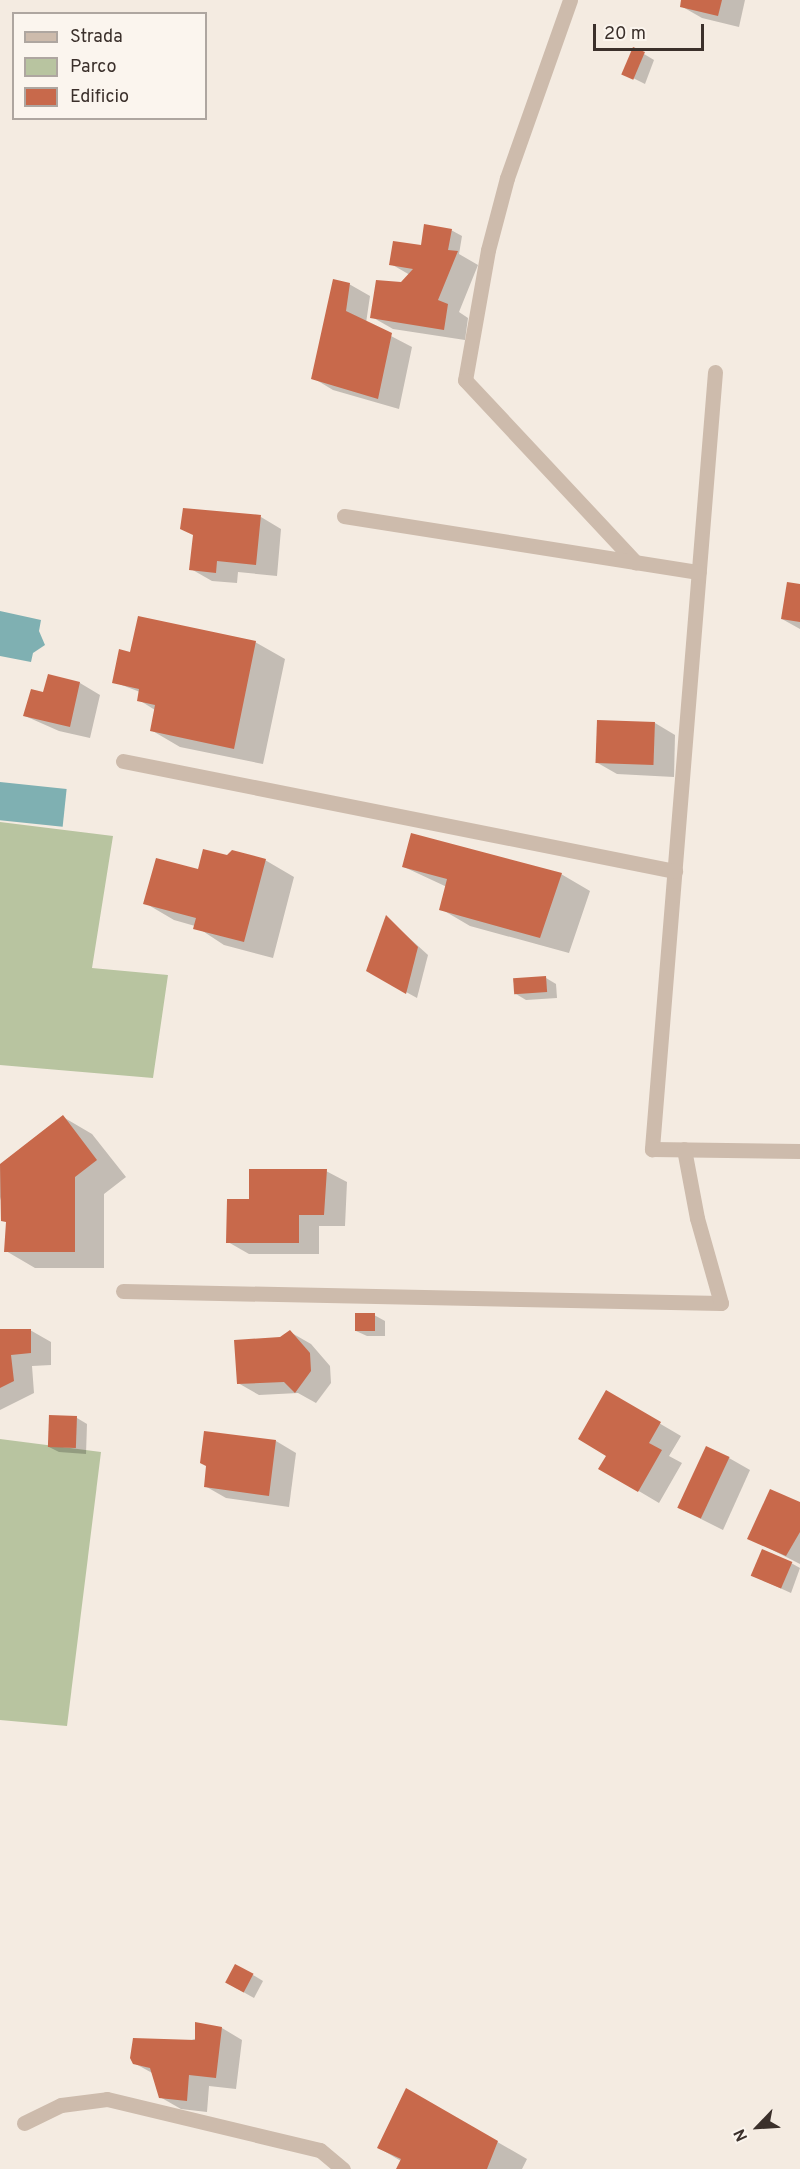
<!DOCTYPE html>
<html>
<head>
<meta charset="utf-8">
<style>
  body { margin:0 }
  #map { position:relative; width:800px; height:2169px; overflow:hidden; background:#f4ebe1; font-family:Overpass,sans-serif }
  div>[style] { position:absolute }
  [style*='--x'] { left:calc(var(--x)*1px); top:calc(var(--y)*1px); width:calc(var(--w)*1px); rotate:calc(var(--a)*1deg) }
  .green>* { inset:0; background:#b8c4a0 }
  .water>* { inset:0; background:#7fb0b2; transform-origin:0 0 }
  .shadow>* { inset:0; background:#0003 }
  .building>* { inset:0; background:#c8694b; transform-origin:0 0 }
  .minor>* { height:15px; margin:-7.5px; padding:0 7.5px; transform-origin:7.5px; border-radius:7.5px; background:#cdbbac }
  span { translate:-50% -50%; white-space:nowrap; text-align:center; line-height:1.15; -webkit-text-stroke:5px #fbf5ee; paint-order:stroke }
  .legend { position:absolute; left:12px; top:12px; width:195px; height:108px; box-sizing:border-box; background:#fbf5ee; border:2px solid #aea6a0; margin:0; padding:8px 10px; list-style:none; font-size:18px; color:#3b302b }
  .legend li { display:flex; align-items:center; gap:12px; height:30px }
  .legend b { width:30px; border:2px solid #aea6a0 }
  .north { position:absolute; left:728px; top:2097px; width:60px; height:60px; -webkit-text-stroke:4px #fbf5ee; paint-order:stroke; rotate:245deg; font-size:16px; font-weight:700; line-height:24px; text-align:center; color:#3b302b }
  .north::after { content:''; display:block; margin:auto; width:21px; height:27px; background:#3b302b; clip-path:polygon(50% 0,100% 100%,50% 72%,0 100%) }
  .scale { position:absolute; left:593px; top:24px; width:111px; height:27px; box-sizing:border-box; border:3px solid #3b302b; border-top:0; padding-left:8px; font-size:18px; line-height:21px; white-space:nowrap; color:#3b302b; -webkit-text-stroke:4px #fbf5ee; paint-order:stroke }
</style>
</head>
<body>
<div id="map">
  <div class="green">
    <i style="clip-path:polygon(0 822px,113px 836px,92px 968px,168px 975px,153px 1078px,0 1065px)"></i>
    <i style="clip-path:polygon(0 1439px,101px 1452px,67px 1726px,0 1720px)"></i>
  </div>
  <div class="water">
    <i style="clip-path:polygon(0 611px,41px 620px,39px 631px,45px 645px,33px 653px,31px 662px,0 656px)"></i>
    <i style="left:0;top:782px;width:67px;height:38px;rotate:6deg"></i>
  </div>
  <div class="shadow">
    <i style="clip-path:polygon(683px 0,745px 0,739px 27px,702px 18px,681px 6px)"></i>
    <i style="clip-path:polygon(644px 54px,654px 60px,645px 84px,625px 74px)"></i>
    <i style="clip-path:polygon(451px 230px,462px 236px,459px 254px,478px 265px,459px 312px,468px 318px,465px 340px,393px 329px,372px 317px,410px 275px,391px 264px,428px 248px)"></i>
    <i style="clip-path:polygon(349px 284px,370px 296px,366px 323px,412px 347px,399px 409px,333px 390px,313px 378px)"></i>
    <i style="clip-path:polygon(261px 517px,281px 529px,277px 576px,238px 572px,237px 583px,212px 581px,191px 569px)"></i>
    <i style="clip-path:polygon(800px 586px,800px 629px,782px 619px)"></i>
    <i style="clip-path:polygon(255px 642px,285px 659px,263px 764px,180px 747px,151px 730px,155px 710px,139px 700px,140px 692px,114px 682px)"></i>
    <i style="clip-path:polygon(49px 676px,80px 683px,100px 695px,90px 738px,59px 731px,25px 716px,43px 694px)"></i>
    <i style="clip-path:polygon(655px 723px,675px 735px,674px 777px,617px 774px,596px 762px)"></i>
    <i style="clip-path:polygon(265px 860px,294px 877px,273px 958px,224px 945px,195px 926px,174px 920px,145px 903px,199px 871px)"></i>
    <i style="clip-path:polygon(404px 867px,561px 874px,590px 891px,569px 953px,470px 926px,441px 909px,447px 887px)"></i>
    <i style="clip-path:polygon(387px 918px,428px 955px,417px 998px,368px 971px)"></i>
    <i style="clip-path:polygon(546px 978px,556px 984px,557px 998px,526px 1000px,516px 994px)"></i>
    <i style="clip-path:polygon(63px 1117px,92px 1134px,126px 1177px,104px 1194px,104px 1268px,35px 1268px,6px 1251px,8px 1223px,0 1197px,0 1166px)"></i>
    <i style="clip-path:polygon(326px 1171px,347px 1182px,345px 1226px,319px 1226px,319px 1254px,249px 1254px,228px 1242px,250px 1200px)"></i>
    <i style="clip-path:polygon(374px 1315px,385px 1321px,385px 1336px,367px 1336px,356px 1331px)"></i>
    <i style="clip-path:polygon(30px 1330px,51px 1342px,51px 1365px,32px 1366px,34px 1393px,0 1410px,0 1331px)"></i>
    <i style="clip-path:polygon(290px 1332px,311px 1344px,330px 1366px,331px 1383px,316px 1403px,298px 1393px,259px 1395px,238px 1383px)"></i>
    <i style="clip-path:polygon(606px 1392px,681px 1436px,669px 1456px,682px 1463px,659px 1503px,600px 1468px,608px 1455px)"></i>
    <i style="clip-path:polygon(50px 1417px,77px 1418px,87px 1424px,86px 1454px,59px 1452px,49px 1447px)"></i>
    <i style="clip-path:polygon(276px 1441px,296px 1453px,289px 1507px,226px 1498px,205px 1486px)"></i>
    <i style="clip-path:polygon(729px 1458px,750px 1470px,723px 1530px,679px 1508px)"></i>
    <i style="clip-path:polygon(800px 1504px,800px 1564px,749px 1538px)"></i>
    <i style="clip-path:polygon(791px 1563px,800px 1568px,791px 1593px,753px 1576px)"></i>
    <i style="clip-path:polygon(253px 1975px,263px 1981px,254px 1998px,227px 1983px)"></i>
    <i style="clip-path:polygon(222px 2028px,242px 2040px,236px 2089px,209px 2086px,207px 2112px,181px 2109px,160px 2097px,154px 2074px,134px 2063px)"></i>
    <i style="clip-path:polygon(407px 2090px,527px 2159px,522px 2169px,398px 2169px,401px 2161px,379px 2148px)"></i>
  </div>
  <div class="building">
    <i style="clip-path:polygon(681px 0,722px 0,718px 16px,680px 7px)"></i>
    <i style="left:633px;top:47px;width:13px;height:30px;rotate:23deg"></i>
    <i style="clip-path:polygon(424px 224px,452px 229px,448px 250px,458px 251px,438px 300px,448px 304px,444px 330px,370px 318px,376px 280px,401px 282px,413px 269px,389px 265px,393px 241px,421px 245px)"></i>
    <i style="clip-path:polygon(333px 279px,350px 283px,346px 311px,392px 333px,378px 399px,311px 379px)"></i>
    <i style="clip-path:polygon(183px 508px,261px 515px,256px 565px,217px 561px,216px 573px,189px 570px,193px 535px,180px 529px)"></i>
    <i style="clip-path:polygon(787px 582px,800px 584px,800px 622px,781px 619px)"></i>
    <i style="clip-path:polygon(138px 616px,256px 641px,234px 749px,150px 731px,155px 705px,137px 701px,139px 689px,112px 683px,119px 649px,130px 652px)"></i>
    <i style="clip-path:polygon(48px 674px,80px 682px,70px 727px,23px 716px,31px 689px,43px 692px)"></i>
    <i style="left:597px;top:720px;width:58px;height:43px;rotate:2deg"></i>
    <i style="clip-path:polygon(411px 833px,562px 873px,540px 938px,439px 910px,447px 879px,402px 867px)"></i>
    <i style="clip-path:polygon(203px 849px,227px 855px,232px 850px,266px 859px,244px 942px,193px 929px,196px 918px,143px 904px,156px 858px,198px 869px)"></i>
    <i style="clip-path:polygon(386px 915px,418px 947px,406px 994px,366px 971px)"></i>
    <i style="left:546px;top:976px;width:16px;height:33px;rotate:86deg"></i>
    <i style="clip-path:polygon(63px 1115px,97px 1160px,75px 1177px,75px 1252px,4px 1252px,6px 1222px,1px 1221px,0 1164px)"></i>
    <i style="clip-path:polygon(249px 1169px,327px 1169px,324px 1215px,299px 1215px,299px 1243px,226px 1243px,227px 1199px,249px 1199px)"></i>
    <i style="left:355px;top:1313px;width:20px;height:18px"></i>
    <i style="clip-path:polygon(0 1329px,31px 1329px,31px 1353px,11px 1355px,14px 1381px,0 1388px)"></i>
    <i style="clip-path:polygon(290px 1330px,310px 1353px,311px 1371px,295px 1393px,284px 1382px,237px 1384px,234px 1340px,280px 1337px)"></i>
    <i style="clip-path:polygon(606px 1390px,661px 1422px,649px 1443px,662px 1450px,638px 1492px,598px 1469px,606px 1456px,578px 1439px)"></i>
    <i style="left:49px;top:1415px;width:28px;height:32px;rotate:2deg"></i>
    <i style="clip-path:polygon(204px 1431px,276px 1440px,269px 1496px,204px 1487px,206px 1466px,200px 1463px)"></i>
    <i style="left:706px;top:1446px;width:26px;height:68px;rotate:25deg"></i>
    <i style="clip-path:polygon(770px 1489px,800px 1502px,800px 1532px,786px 1556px,747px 1539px)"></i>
    <i style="left:762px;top:1549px;width:33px;height:29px;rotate:23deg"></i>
    <i style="left:235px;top:1964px;width:21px;height:21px;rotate:28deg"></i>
    <i style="clip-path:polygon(195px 2022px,222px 2027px,216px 2078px,189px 2075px,187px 2101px,159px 2098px,150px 2068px,133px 2064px,130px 2058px,133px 2038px,195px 2040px)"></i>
    <i style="clip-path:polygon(406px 2088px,498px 2141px,487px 2169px,396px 2169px,401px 2159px,377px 2148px)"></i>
  </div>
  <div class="minor">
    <i style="--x:570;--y:0;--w:189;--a:109.5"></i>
    <i style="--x:507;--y:178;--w:74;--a:104.8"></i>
    <i style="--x:488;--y:250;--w:132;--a:100"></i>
    <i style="--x:465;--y:380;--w:250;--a:46.9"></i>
    <i style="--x:715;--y:372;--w:780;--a:94.64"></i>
    <i style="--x:652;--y:1149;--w:148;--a:0.8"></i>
    <i style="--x:344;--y:516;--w:359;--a:9"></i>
    <i style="--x:123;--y:761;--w:563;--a:11.27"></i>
    <i style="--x:123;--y:1291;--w:598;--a:1.15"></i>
    <i style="--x:721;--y:1303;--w:88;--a:-105.8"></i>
    <i style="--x:697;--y:1218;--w:70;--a:-100.7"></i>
    <i style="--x:24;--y:2123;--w:41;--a:-25.9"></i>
    <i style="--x:61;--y:2105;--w:46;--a:-7.4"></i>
    <i style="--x:107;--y:2099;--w:219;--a:13.5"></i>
    <i style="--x:320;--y:2150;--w:30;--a:40"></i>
  </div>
  <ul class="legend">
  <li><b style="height:8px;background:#cdbbac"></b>Strada</li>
  <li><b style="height:16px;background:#b8c4a0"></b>Parco</li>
  <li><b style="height:16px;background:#c8694b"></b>Edificio</li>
  </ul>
  <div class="north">N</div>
  <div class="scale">20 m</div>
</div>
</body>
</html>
